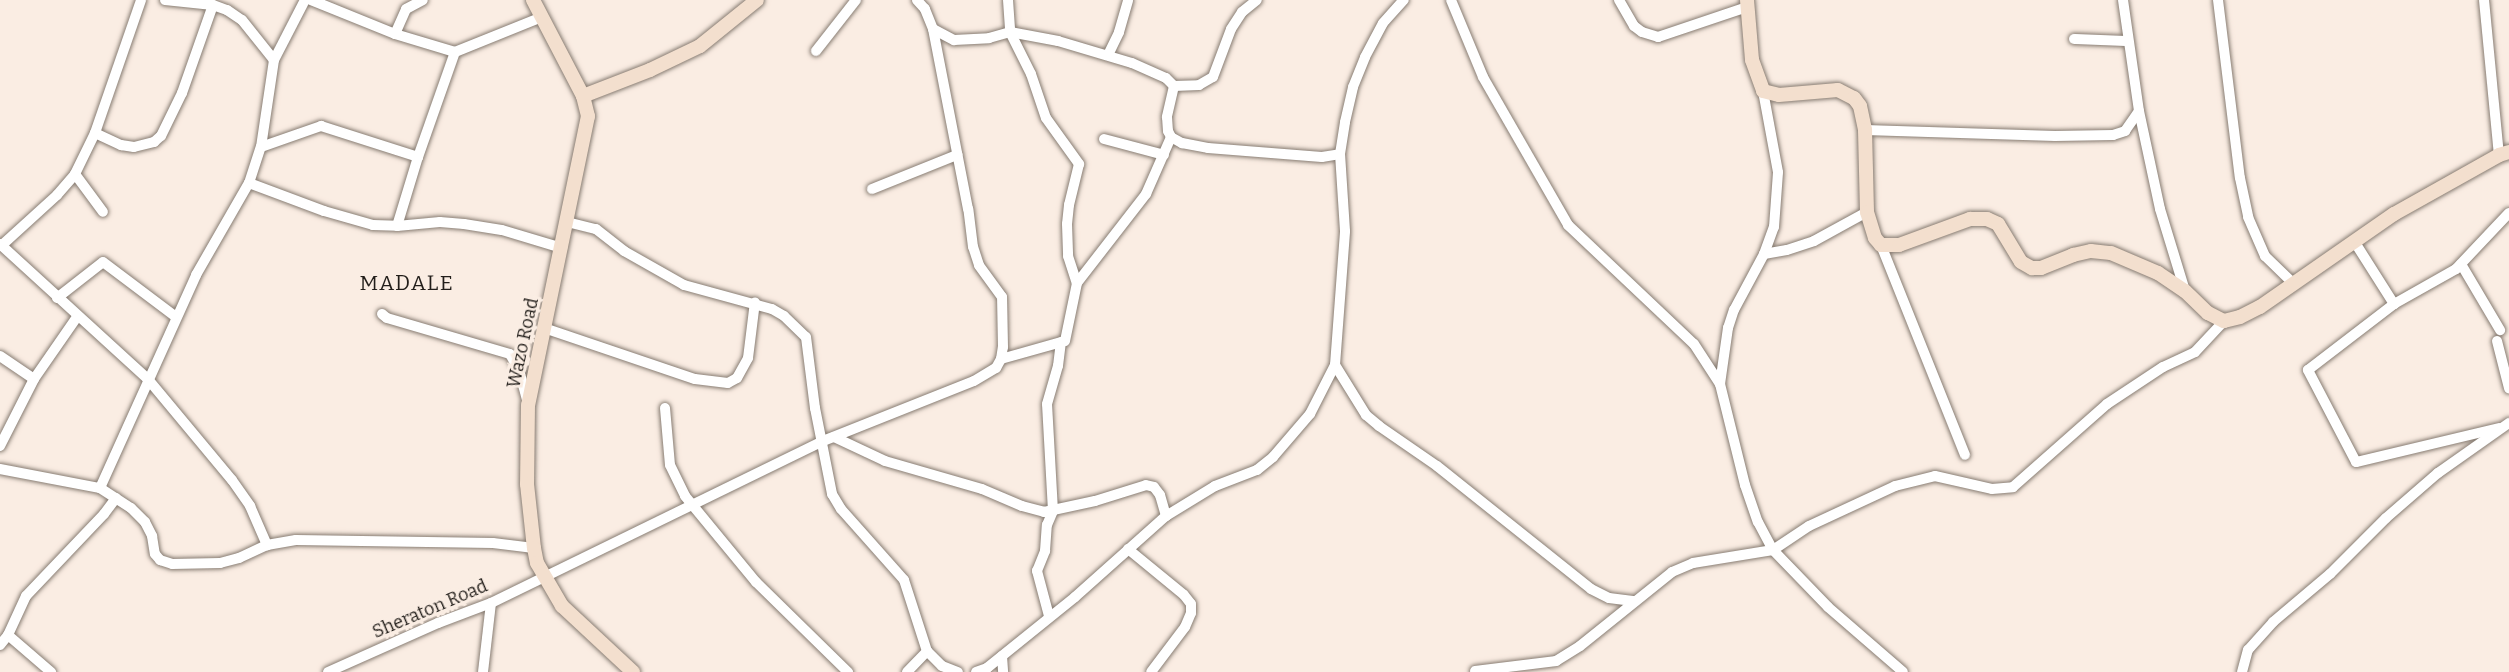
<!DOCTYPE html>
<html>
<head>
<meta charset="utf-8">
<style>
  body { margin:0 }
  #map { position:relative; width:2509px; height:672px; overflow:hidden; background:#faede3; font-family:Bitter,serif }
  div>[style] { position:absolute }
  [style*='--x'] { left:calc(var(--x)*1px); top:calc(var(--y)*1px); width:calc(var(--w)*1px); rotate:calc(var(--a)*1deg) }
  .roads { filter:drop-shadow(0 0 2px #877c72) drop-shadow(0 0 2px #877c72) }
  .street>* { height:10px; margin:-5px; padding:0 5px; transform-origin:5px; border-radius:5px; background:#fff }
  .secondary>* { height:14px; margin:-7px; padding:0 7px; transform-origin:7px; border-radius:7px; background:#f3dfce }
  span { translate:-50% -50%; white-space:nowrap; text-align:center; line-height:1.15; -webkit-text-stroke:6px #faede3; paint-order:stroke }
  .street-label { font-size:18px; color:#221e1a }
  .quarter-label { font-size:21px; color:#221e1a; letter-spacing:1.5px }
</style>
</head>
<body>
<div id="map">
  <div class="roads">
    <div class="street">
      <i style="--x:165;--y:0;--w:48;--a:5.9"></i>
      <i style="--x:213;--y:5;--w:15;--a:20"></i>
      <i style="--x:227;--y:10;--w:18;--a:34"></i>
      <i style="--x:242;--y:20;--w:51;--a:51.3"></i>
      <i style="--x:311;--y:0;--w:91;--a:22"></i>
      <i style="--x:395;--y:34;--w:63;--a:16.7"></i>
      <i style="--x:455;--y:52;--w:94;--a:-21.9"></i>
      <i style="--x:1008;--y:0;--w:32;--a:86"></i>
      <i style="--x:1010;--y:32;--w:47;--a:63.4"></i>
      <i style="--x:1031;--y:74;--w:46;--a:71.2"></i>
      <i style="--x:1046;--y:118;--w:57;--a:54.3"></i>
      <i style="--x:1079;--y:164;--w:42;--a:103.7"></i>
      <i style="--x:1069;--y:205;--w:19;--a:96"></i>
      <i style="--x:1067;--y:224;--w:32;--a:88"></i>
      <i style="--x:1068;--y:256;--w:28;--a:72"></i>
      <i style="--x:1451;--y:0;--w:83;--a:67.4"></i>
      <i style="--x:1483;--y:77;--w:171;--a:60.1"></i>
      <i style="--x:1568;--y:225;--w:173;--a:43.4"></i>
      <i style="--x:1694;--y:344;--w:48;--a:57"></i>
      <i style="--x:1720;--y:384;--w:104;--a:76.1"></i>
      <i style="--x:1745;--y:485;--w:39;--a:71"></i>
      <i style="--x:1758;--y:522;--w:32;--a:62"></i>
      <i style="--x:1773;--y:550;--w:79;--a:46"></i>
      <i style="--x:1828;--y:607;--w:99;--a:40.9"></i>
      <i style="--x:1619;--y:0;--w:30;--a:60"></i>
      <i style="--x:1634;--y:26;--w:10;--a:37"></i>
      <i style="--x:1642;--y:32;--w:17;--a:17"></i>
      <i style="--x:1658;--y:37;--w:94;--a:-18.6"></i>
      <i style="--x:2123;--y:0;--w:112;--a:81.8"></i>
      <i style="--x:2139;--y:111;--w:100;--a:77.9"></i>
      <i style="--x:2160;--y:209;--w:86;--a:73"></i>
      <i style="--x:2218;--y:0;--w:179;--a:83"></i>
      <i style="--x:2240;--y:178;--w:40;--a:78"></i>
      <i style="--x:2248;--y:217;--w:43;--a:66.4"></i>
      <i style="--x:2265;--y:256;--w:40;--a:44"></i>
      <i style="--x:2484;--y:0;--w:156;--a:84.5"></i>
      <i style="--x:933;--y:29;--w:24;--a:28"></i>
      <i style="--x:954;--y:40;--w:35;--a:-3"></i>
      <i style="--x:989;--y:38;--w:22;--a:-16"></i>
      <i style="--x:1010;--y:32;--w:49;--a:10.6"></i>
      <i style="--x:1058;--y:41;--w:77;--a:16.6"></i>
      <i style="--x:1132;--y:63;--w:37;--a:24"></i>
      <i style="--x:1166;--y:78;--w:11;--a:45"></i>
      <i style="--x:1174;--y:86;--w:32;--a:103"></i>
      <i style="--x:1167;--y:117;--w:14;--a:86"></i>
      <i style="--x:1168;--y:131;--w:7;--a:63"></i>
      <i style="--x:1171;--y:137;--w:13;--a:29"></i>
      <i style="--x:1182;--y:143;--w:26;--a:11"></i>
      <i style="--x:1208;--y:148;--w:114;--a:4.5"></i>
      <i style="--x:1322;--y:157;--w:18;--a:-9"></i>
      <i style="--x:395;--y:34;--w:27;--a:-66"></i>
      <i style="--x:406;--y:9;--w:19;--a:-28"></i>
      <i style="--x:2074;--y:39;--w:53;--a:2.2"></i>
      <i style="--x:816;--y:51;--w:65;--a:-51.9"></i>
      <i style="--x:1108;--y:55;--w:25;--a:-64"></i>
      <i style="--x:1119;--y:32;--w:33;--a:-74"></i>
      <i style="--x:1174;--y:86;--w:25;--a:-2"></i>
      <i style="--x:1199;--y:85;--w:16;--a:-30"></i>
      <i style="--x:1213;--y:77;--w:51;--a:-69.4"></i>
      <i style="--x:1231;--y:29;--w:20;--a:-57"></i>
      <i style="--x:1242;--y:12;--w:19;--a:-39"></i>
      <i style="--x:1865;--y:130;--w:190;--a:1.8"></i>
      <i style="--x:2055;--y:136;--w:58;--a:-1"></i>
      <i style="--x:2113;--y:135;--w:13;--a:-18"></i>
      <i style="--x:2125;--y:131;--w:24;--a:-55"></i>
      <i style="--x:95;--y:133;--w:29;--a:25"></i>
      <i style="--x:121;--y:145;--w:13;--a:9"></i>
      <i style="--x:134;--y:147;--w:21;--a:-14"></i>
      <i style="--x:154;--y:142;--w:9;--a:-41"></i>
      <i style="--x:161;--y:136;--w:48;--a:-64"></i>
      <i style="--x:182;--y:93;--w:93;--a:-70.6"></i>
      <i style="--x:1104;--y:139;--w:62;--a:14.9"></i>
      <i style="--x:261;--y:147;--w:64;--a:-19.3"></i>
      <i style="--x:321;--y:126;--w:102;--a:17.7"></i>
      <i style="--x:75;--y:174;--w:47;--a:53.6"></i>
      <i style="--x:249;--y:183;--w:80;--a:20.5"></i>
      <i style="--x:324;--y:211;--w:51;--a:15.9"></i>
      <i style="--x:373;--y:225;--w:24;--a:2"></i>
      <i style="--x:397;--y:226;--w:43;--a:-5.3"></i>
      <i style="--x:440;--y:222;--w:24;--a:5"></i>
      <i style="--x:464;--y:224;--w:38;--a:9"></i>
      <i style="--x:502;--y:230;--w:63;--a:16.7"></i>
      <i style="--x:872;--y:189;--w:92;--a:-21.8"></i>
      <i style="--x:567;--y:222;--w:30;--a:14"></i>
      <i style="--x:596;--y:229;--w:36;--a:38"></i>
      <i style="--x:624;--y:251;--w:69;--a:29.5"></i>
      <i style="--x:684;--y:285;--w:91;--a:15.3"></i>
      <i style="--x:772;--y:309;--w:14;--a:30"></i>
      <i style="--x:784;--y:316;--w:30;--a:44"></i>
      <i style="--x:806;--y:337;--w:72;--a:82.8"></i>
      <i style="--x:815;--y:408;--w:88;--a:78.8"></i>
      <i style="--x:832;--y:494;--w:17;--a:59"></i>
      <i style="--x:841;--y:509;--w:95;--a:48.4"></i>
      <i style="--x:904;--y:580;--w:75;--a:72.1"></i>
      <i style="--x:927;--y:651;--w:21;--a:45"></i>
      <i style="--x:942;--y:666;--w:17;--a:21"></i>
      <i style="--x:397;--y:226;--w:72;--a:-73.1"></i>
      <i style="--x:418;--y:157;--w:111;--a:-70.6"></i>
      <i style="--x:2354;--y:241;--w:75;--a:57.6"></i>
      <i style="--x:0;--y:244;--w:199;--a:42.4"></i>
      <i style="--x:147;--y:378;--w:133;--a:50.2"></i>
      <i style="--x:232;--y:480;--w:32;--a:55"></i>
      <i style="--x:250;--y:506;--w:43;--a:66.4"></i>
      <i style="--x:1881;--y:245;--w:226;--a:68.2"></i>
      <i style="--x:1;--y:246;--w:76;--a:-42.3"></i>
      <i style="--x:57;--y:195;--w:28;--a:-49"></i>
      <i style="--x:75;--y:174;--w:46;--a:-64"></i>
      <i style="--x:95;--y:133;--w:141;--a:-70.9"></i>
      <i style="--x:1764;--y:254;--w:23;--a:-10"></i>
      <i style="--x:1787;--y:250;--w:28;--a:-18"></i>
      <i style="--x:1814;--y:241;--w:60;--a:-28.7"></i>
      <i style="--x:2461;--y:264;--w:77;--a:59.4"></i>
      <i style="--x:57;--y:298;--w:58;--a:-38"></i>
      <i style="--x:103;--y:262;--w:91;--a:37"></i>
      <i style="--x:382;--y:314;--w:6;--a:39"></i>
      <i style="--x:387;--y:318;--w:128;--a:16.3"></i>
      <i style="--x:510;--y:354;--w:18;--a:61"></i>
      <i style="--x:519;--y:370;--w:35;--a:75"></i>
      <i style="--x:544;--y:328;--w:159;--a:18.7"></i>
      <i style="--x:695;--y:379;--w:33;--a:7"></i>
      <i style="--x:728;--y:383;--w:10;--a:-29"></i>
      <i style="--x:737;--y:378;--w:23;--a:-61"></i>
      <i style="--x:748;--y:358;--w:56;--a:-82.9"></i>
      <i style="--x:2497;--y:341;--w:49;--a:75.7"></i>
      <i style="--x:0;--y:356;--w:41;--a:34.1"></i>
      <i style="--x:1001;--y:359;--w:66;--a:-15.7"></i>
      <i style="--x:1065;--y:341;--w:59;--a:-78.3"></i>
      <i style="--x:1077;--y:283;--w:113;--a:-52.2"></i>
      <i style="--x:1146;--y:194;--w:62;--a:-66.3"></i>
      <i style="--x:1335;--y:365;--w:59;--a:58.2"></i>
      <i style="--x:1366;--y:415;--w:17;--a:40"></i>
      <i style="--x:1379;--y:426;--w:70;--a:34.6"></i>
      <i style="--x:1437;--y:466;--w:197;--a:38.6"></i>
      <i style="--x:1591;--y:589;--w:20;--a:27"></i>
      <i style="--x:1609;--y:598;--w:26;--a:7"></i>
      <i style="--x:1720;--y:384;--w:57;--a:-81.9"></i>
      <i style="--x:1728;--y:328;--w:19;--a:-72"></i>
      <i style="--x:1734;--y:310;--w:64;--a:-61.8"></i>
      <i style="--x:1764;--y:254;--w:29;--a:-70"></i>
      <i style="--x:1774;--y:227;--w:55;--a:-85.8"></i>
      <i style="--x:1778;--y:172;--w:82;--a:-100.5"></i>
      <i style="--x:665;--y:408;--w:57;--a:85"></i>
      <i style="--x:670;--y:465;--w:34;--a:64"></i>
      <i style="--x:685;--y:496;--w:112;--a:50.5"></i>
      <i style="--x:756;--y:582;--w:129;--a:44.4"></i>
      <i style="--x:2499;--y:428;--w:147;--a:166.6"></i>
      <i style="--x:2356;--y:462;--w:104;--a:-117.6"></i>
      <i style="--x:2308;--y:370;--w:108;--a:-37.5"></i>
      <i style="--x:2394;--y:304;--w:71;--a:-29.4"></i>
      <i style="--x:2456;--y:269;--w:77;--a:-46.6"></i>
      <i style="--x:834;--y:437;--w:56;--a:25.2"></i>
      <i style="--x:885;--y:461;--w:101;--a:16.1"></i>
      <i style="--x:982;--y:489;--w:43;--a:23"></i>
      <i style="--x:1022;--y:506;--w:23;--a:15"></i>
      <i style="--x:1044;--y:512;--w:52;--a:-12.2"></i>
      <i style="--x:1095;--y:501;--w:53;--a:-17.4"></i>
      <i style="--x:1146;--y:485;--w:8;--a:14"></i>
      <i style="--x:1154;--y:487;--w:10;--a:53"></i>
      <i style="--x:1160;--y:495;--w:22;--a:74"></i>
      <i style="--x:0;--y:446;--w:75;--a:-63.1"></i>
      <i style="--x:34;--y:379;--w:75;--a:-55.3"></i>
      <i style="--x:0;--y:469;--w:102;--a:10.8"></i>
      <i style="--x:100;--y:488;--w:37;--a:33"></i>
      <i style="--x:131;--y:508;--w:20;--a:45"></i>
      <i style="--x:145;--y:522;--w:16;--a:63"></i>
      <i style="--x:152;--y:536;--w:18;--a:81"></i>
      <i style="--x:155;--y:554;--w:8;--a:50"></i>
      <i style="--x:160;--y:560;--w:13;--a:18"></i>
      <i style="--x:172;--y:564;--w:48;--a:-1.2"></i>
      <i style="--x:220;--y:563;--w:20;--a:-15"></i>
      <i style="--x:239;--y:558;--w:31;--a:-25"></i>
      <i style="--x:267;--y:545;--w:29;--a:-10"></i>
      <i style="--x:296;--y:540;--w:197;--a:0.9"></i>
      <i style="--x:493;--y:543;--w:41;--a:7"></i>
      <i style="--x:100;--y:488;--w:234;--a:-65.7"></i>
      <i style="--x:196;--y:275;--w:106;--a:-60.1"></i>
      <i style="--x:249;--y:183;--w:38;--a:-72"></i>
      <i style="--x:261;--y:147;--w:88;--a:-81.5"></i>
      <i style="--x:274;--y:60;--w:68;--a:-62.7"></i>
      <i style="--x:1128;--y:549;--w:72;--a:39.4"></i>
      <i style="--x:1184;--y:595;--w:11;--a:52"></i>
      <i style="--x:1191;--y:604;--w:9;--a:90"></i>
      <i style="--x:1191;--y:613;--w:15;--a:113"></i>
      <i style="--x:1185;--y:627;--w:56;--a:127.1"></i>
      <i style="--x:1049;--y:616;--w:47;--a:-104.9"></i>
      <i style="--x:1037;--y:571;--w:22;--a:-68"></i>
      <i style="--x:1045;--y:551;--w:26;--a:-86"></i>
      <i style="--x:1047;--y:525;--w:15;--a:-67"></i>
      <i style="--x:1053;--y:511;--w:107;--a:-93.2"></i>
      <i style="--x:1047;--y:404;--w:40;--a:-74"></i>
      <i style="--x:1058;--y:366;--w:24;--a:-83"></i>
      <i style="--x:8;--y:635;--w:57;--a:40.7"></i>
      <i style="--x:0;--y:645;--w:13;--a:-51"></i>
      <i style="--x:8;--y:635;--w:43;--a:-65.2"></i>
      <i style="--x:26;--y:596;--w:113;--a:-46.4"></i>
      <i style="--x:104;--y:514;--w:20;--a:-53"></i>
      <i style="--x:1002;--y:656;--w:16;--a:86"></i>
      <i style="--x:1475;--y:671;--w:82;--a:-7"></i>
      <i style="--x:1556;--y:661;--w:28;--a:-32"></i>
      <i style="--x:1580;--y:646;--w:118;--a:-38.8"></i>
      <i style="--x:1672;--y:572;--w:23;--a:-23"></i>
      <i style="--x:1693;--y:563;--w:81;--a:-9.2"></i>
      <i style="--x:1773;--y:550;--w:43;--a:-33.7"></i>
      <i style="--x:1809;--y:526;--w:95;--a:-24.9"></i>
      <i style="--x:1895;--y:486;--w:41;--a:-14"></i>
      <i style="--x:1935;--y:476;--w:58;--a:12.8"></i>
      <i style="--x:1992;--y:489;--w:21;--a:-5"></i>
      <i style="--x:2013;--y:487;--w:125;--a:-41.4"></i>
      <i style="--x:2107;--y:404;--w:67;--a:-33.5"></i>
      <i style="--x:2163;--y:367;--w:35;--a:-25"></i>
      <i style="--x:2195;--y:352;--w:42;--a:-46.9"></i>
      <i style="--x:328;--y:672;--w:120;--a:-24"></i>
      <i style="--x:438;--y:623;--w:57;--a:-20.7"></i>
      <i style="--x:491;--y:603;--w:369;--a:-26"></i>
      <i style="--x:823;--y:441;--w:162;--a:-21.7"></i>
      <i style="--x:974;--y:381;--w:26;--a:-31"></i>
      <i style="--x:996;--y:368;--w:10;--a:-61"></i>
      <i style="--x:1001;--y:359;--w:12;--a:-81"></i>
      <i style="--x:1003;--y:347;--w:50;--a:-91.1"></i>
      <i style="--x:1002;--y:297;--w:39;--a:-126"></i>
      <i style="--x:979;--y:265;--w:19;--a:-108"></i>
      <i style="--x:973;--y:247;--w:38;--a:-97"></i>
      <i style="--x:968;--y:209;--w:183;--a:-101"></i>
      <i style="--x:933;--y:29;--w:22;--a:-112"></i>
      <i style="--x:925;--y:9;--w:12;--a:-132"></i>
      <i style="--x:483;--y:672;--w:69;--a:-83.4"></i>
      <i style="--x:907;--y:672;--w:29;--a:-46"></i>
      <i style="--x:976;--y:672;--w:12;--a:-20"></i>
      <i style="--x:987;--y:668;--w:113;--a:-38.9"></i>
      <i style="--x:1075;--y:597;--w:122;--a:-41.7"></i>
      <i style="--x:1166;--y:516;--w:57;--a:-31.5"></i>
      <i style="--x:1215;--y:486;--w:45;--a:-20.9"></i>
      <i style="--x:1257;--y:470;--w:21;--a:-39"></i>
      <i style="--x:1273;--y:457;--w:57;--a:-49.3"></i>
      <i style="--x:1310;--y:414;--w:55;--a:-63"></i>
      <i style="--x:1335;--y:365;--w:134;--a:-85.7"></i>
      <i style="--x:1345;--y:231;--w:77;--a:-93.7"></i>
      <i style="--x:1340;--y:154;--w:32;--a:-81"></i>
      <i style="--x:1345;--y:122;--w:36;--a:-77"></i>
      <i style="--x:1353;--y:87;--w:32;--a:-68"></i>
      <i style="--x:1365;--y:57;--w:38;--a:-62"></i>
      <i style="--x:1383;--y:23;--w:31;--a:-48"></i>
      <i style="--x:2242;--y:672;--w:23;--a:-75"></i>
      <i style="--x:2248;--y:650;--w:38;--a:-48"></i>
      <i style="--x:2273;--y:622;--w:75;--a:-40.1"></i>
      <i style="--x:2330;--y:574;--w:79;--a:-45"></i>
      <i style="--x:2386;--y:518;--w:69;--a:-40.9"></i>
      <i style="--x:2438;--y:473;--w:87;--a:-35.2"></i>
    </div>
    <div class="secondary">
      <i style="--x:533;--y:0;--w:108;--a:62.5"></i>
      <i style="--x:583;--y:96;--w:21;--a:76"></i>
      <i style="--x:588;--y:116;--w:295;--a:101.7"></i>
      <i style="--x:528;--y:405;--w:79;--a:90.7"></i>
      <i style="--x:527;--y:484;--w:64;--a:83.8"></i>
      <i style="--x:534;--y:548;--w:15;--a:79"></i>
      <i style="--x:537;--y:563;--w:50;--a:59.8"></i>
      <i style="--x:562;--y:606;--w:97;--a:42.9"></i>
      <i style="--x:1747;--y:0;--w:60;--a:85.2"></i>
      <i style="--x:1752;--y:60;--w:33;--a:70"></i>
      <i style="--x:1763;--y:91;--w:16;--a:14"></i>
      <i style="--x:1779;--y:95;--w:59;--a:-4.8"></i>
      <i style="--x:1838;--y:90;--w:18;--a:27"></i>
      <i style="--x:1854;--y:98;--w:10;--a:53"></i>
      <i style="--x:1860;--y:106;--w:25;--a:78"></i>
      <i style="--x:1865;--y:130;--w:82;--a:88.6"></i>
      <i style="--x:1867;--y:212;--w:27;--a:73"></i>
      <i style="--x:1875;--y:238;--w:9;--a:49"></i>
      <i style="--x:1881;--y:245;--w:18;--a:0"></i>
      <i style="--x:1899;--y:245;--w:76;--a:-20.1"></i>
      <i style="--x:1970;--y:219;--w:17;--a:0"></i>
      <i style="--x:1987;--y:219;--w:12;--a:24"></i>
      <i style="--x:1998;--y:224;--w:44;--a:58.8"></i>
      <i style="--x:2021;--y:262;--w:13;--a:29"></i>
      <i style="--x:2032;--y:268;--w:9;--a:0"></i>
      <i style="--x:2041;--y:268;--w:35;--a:-22"></i>
      <i style="--x:2073;--y:255;--w:18;--a:-13"></i>
      <i style="--x:2091;--y:251;--w:20;--a:6"></i>
      <i style="--x:2111;--y:253;--w:51;--a:23.1"></i>
      <i style="--x:2158;--y:273;--w:32;--a:34"></i>
      <i style="--x:2185;--y:291;--w:32;--a:44"></i>
      <i style="--x:2208;--y:313;--w:18;--a:27"></i>
      <i style="--x:2224;--y:321;--w:16;--a:-14"></i>
      <i style="--x:2240;--y:317;--w:22;--a:-27"></i>
      <i style="--x:2260;--y:307;--w:163;--a:-34.8"></i>
      <i style="--x:2394;--y:214;--w:120;--a:-29.3"></i>
      <i style="--x:2499;--y:155;--w:10;--a:-17"></i>
      <i style="--x:583;--y:96;--w:72;--a:-21.2"></i>
      <i style="--x:650;--y:70;--w:55;--a:-25.6"></i>
      <i style="--x:700;--y:46;--w:73;--a:-38.9"></i>
    </div>
  </div>
  <div class="street-label">
    <span style="left:523px;top:343px;rotate:-78deg">Wazo Road</span>
    <span style="left:430px;top:609px;rotate:-23deg">Sheraton Road</span>
  </div>
  <div class="quarter-label">
    <span style="left:407px;top:283px">MADALE</span>
  </div>
</div>
</body>
</html>
